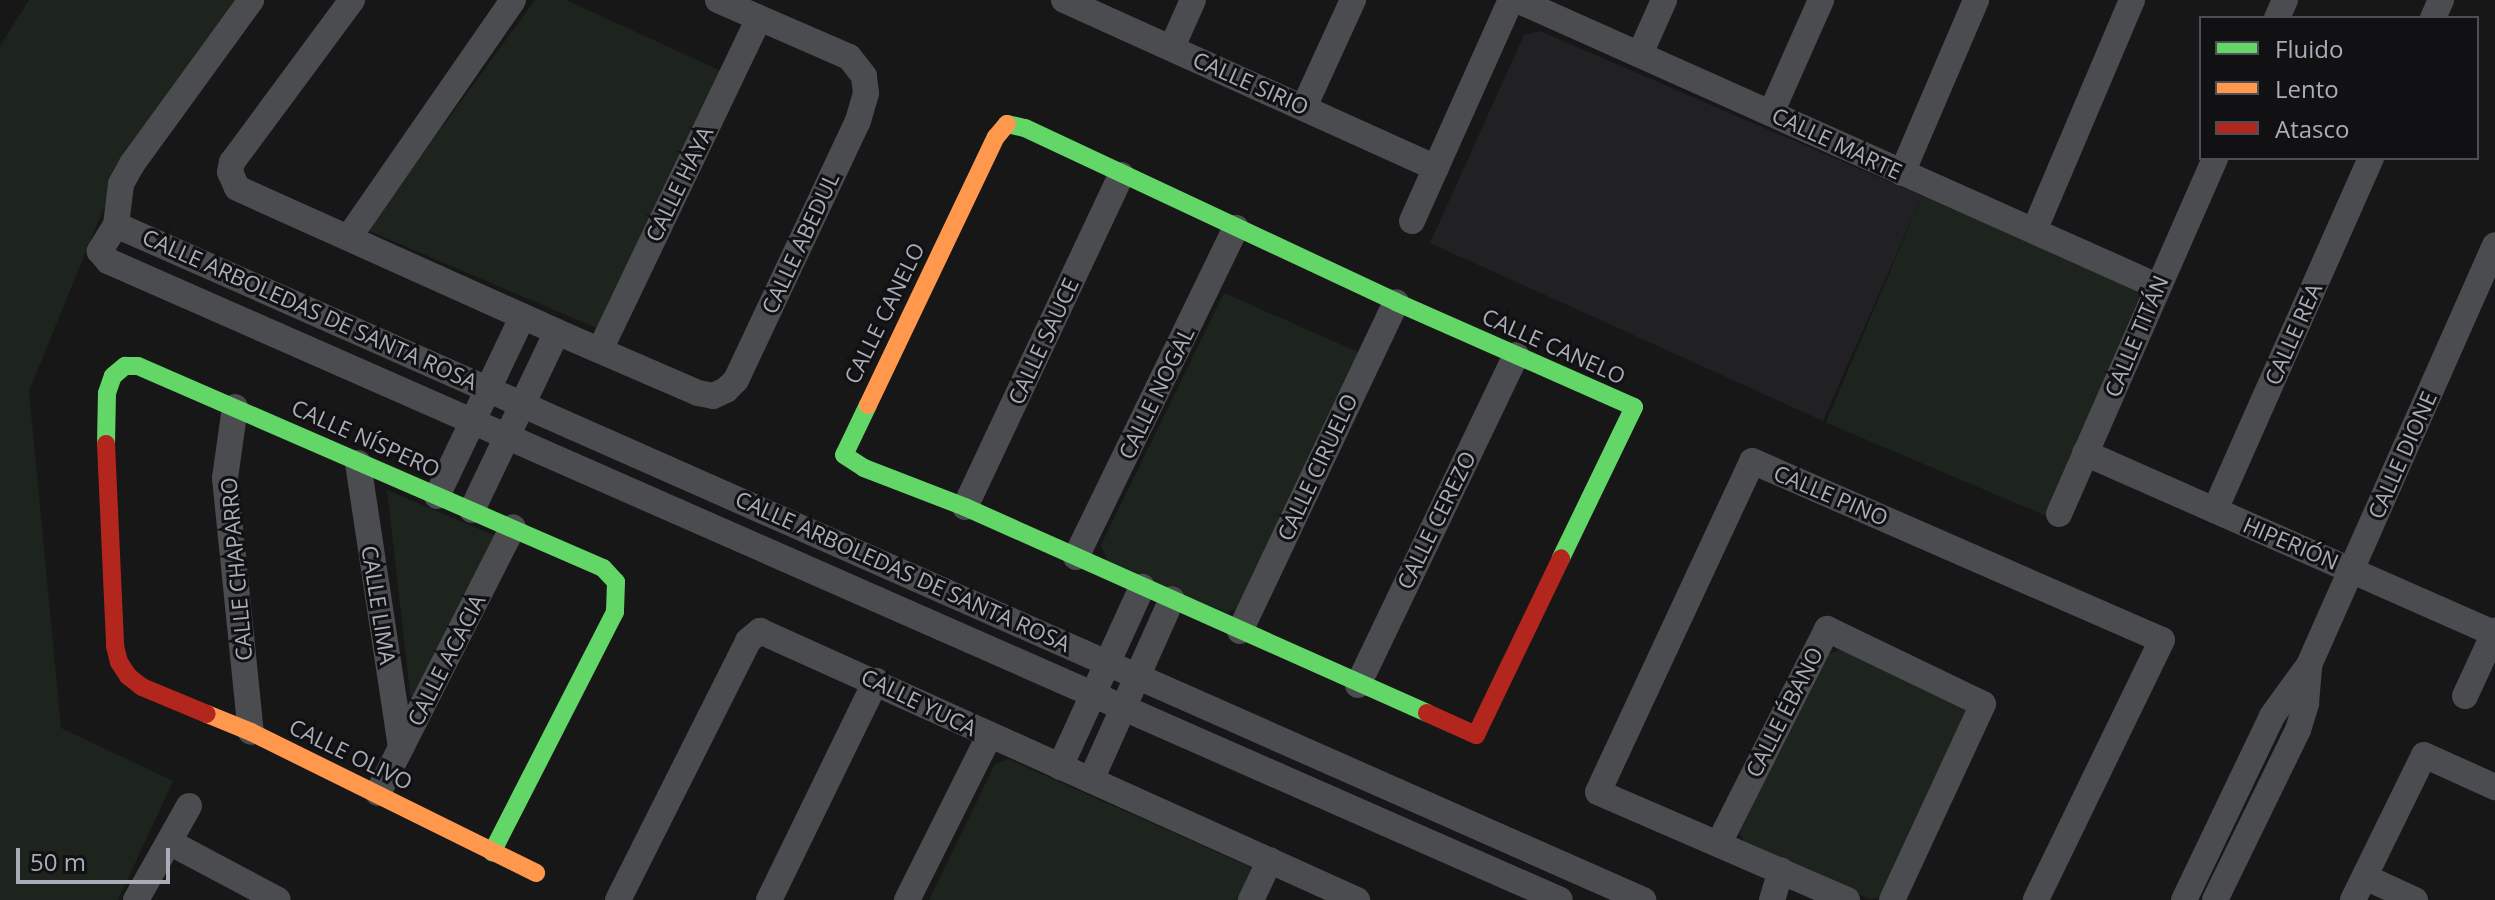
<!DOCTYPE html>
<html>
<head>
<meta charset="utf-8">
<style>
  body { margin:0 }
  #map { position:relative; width:2495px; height:900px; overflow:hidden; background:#171717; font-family:"Open Sans",sans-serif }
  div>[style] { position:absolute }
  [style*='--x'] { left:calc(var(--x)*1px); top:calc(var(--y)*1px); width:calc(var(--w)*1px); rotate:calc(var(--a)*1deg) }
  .built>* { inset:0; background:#212123 }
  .green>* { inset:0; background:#1d241e; transform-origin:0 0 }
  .street>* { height:26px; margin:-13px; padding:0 13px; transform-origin:13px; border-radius:13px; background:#4b4c50 }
  .fast>* { height:18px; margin:-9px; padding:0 9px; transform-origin:9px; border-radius:9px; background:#63d668 }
  .slow>* { height:18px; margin:-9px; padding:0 9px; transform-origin:9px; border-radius:9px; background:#ff974d }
  .jam>* { height:18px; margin:-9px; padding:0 9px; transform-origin:9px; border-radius:9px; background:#b3261e }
  span { translate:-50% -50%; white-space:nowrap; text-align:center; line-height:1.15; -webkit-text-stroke:6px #111113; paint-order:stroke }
  .street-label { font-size:22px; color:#a8adb8 }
  .legend { position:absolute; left:2199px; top:16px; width:280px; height:144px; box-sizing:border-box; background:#111113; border:2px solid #4d4f55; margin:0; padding:10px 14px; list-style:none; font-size:24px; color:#a8adb8 }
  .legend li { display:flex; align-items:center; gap:16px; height:40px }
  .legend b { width:40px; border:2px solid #4d4f55 }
  .scale { position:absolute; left:16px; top:848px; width:154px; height:36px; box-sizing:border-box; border:4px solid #a8adb8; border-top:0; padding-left:10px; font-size:24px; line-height:28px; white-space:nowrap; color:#a8adb8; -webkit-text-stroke:6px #111113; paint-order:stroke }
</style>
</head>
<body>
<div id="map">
  <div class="built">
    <i style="clip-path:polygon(1540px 31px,1922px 196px,1823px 421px,1430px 243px,1524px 35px)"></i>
  </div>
  <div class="green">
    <i style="clip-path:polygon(29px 0,263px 0,102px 212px,29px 391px,61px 728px,173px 781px,118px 900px,0 900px,0 46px)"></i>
    <i style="clip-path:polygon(535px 0,566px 0,721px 71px,596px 328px,367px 230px)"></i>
    <i style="left:1922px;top:196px;width:242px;height:246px;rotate:23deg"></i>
    <i style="clip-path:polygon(1224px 293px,1360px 353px,1243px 606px,1227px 613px,1109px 565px,1101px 545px)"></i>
    <i style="clip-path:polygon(387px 490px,498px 537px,411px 701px)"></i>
    <i style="clip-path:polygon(1841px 649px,1964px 705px,1971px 723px,1885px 897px,1869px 899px,1745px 843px,1738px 830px,1824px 656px)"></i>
    <i style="clip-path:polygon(1008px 759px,1250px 867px,1255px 880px,1245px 900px,929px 900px,995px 764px)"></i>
  </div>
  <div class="street">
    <i style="--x:352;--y:0;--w:202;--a:126.5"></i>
    <i style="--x:232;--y:162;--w:10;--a:101"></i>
    <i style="--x:230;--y:172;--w:17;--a:66"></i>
    <i style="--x:237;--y:188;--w:351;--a:24.2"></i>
    <i style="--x:557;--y:332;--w:154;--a:23.4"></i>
    <i style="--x:698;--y:393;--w:15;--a:11"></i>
    <i style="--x:713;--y:396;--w:14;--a:-25"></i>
    <i style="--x:726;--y:390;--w:14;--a:-45"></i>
    <i style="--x:736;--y:380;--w:286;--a:-64.8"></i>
    <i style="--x:858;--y:121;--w:29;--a:-74"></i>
    <i style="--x:866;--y:93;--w:17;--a:-97"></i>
    <i style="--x:864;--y:76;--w:24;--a:-128"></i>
    <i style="--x:849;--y:57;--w:143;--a:-156.5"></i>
    <i style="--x:1064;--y:0;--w:408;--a:24.3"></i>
    <i style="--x:1517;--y:0;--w:701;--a:24.08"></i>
    <i style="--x:2277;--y:18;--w:20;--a:-66"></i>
    <i style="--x:2433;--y:18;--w:20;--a:-66"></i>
    <i style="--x:1172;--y:47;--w:51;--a:-65.9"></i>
    <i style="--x:1640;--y:54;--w:59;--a:-66"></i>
    <i style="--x:1304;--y:107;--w:118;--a:-65.4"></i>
    <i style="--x:1771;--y:113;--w:124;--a:-66.1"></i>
    <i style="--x:1902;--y:173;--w:188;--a:-66.8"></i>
    <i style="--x:1412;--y:221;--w:242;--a:-65.9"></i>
    <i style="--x:116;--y:225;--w:1670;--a:23.85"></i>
    <i style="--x:116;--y:225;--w:31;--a:122"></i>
    <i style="--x:100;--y:251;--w:13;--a:51"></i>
    <i style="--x:108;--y:261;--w:1586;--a:23.75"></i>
    <i style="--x:116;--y:225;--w:41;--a:-83"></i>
    <i style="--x:121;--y:184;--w:23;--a:-61"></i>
    <i style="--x:132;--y:164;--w:203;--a:-54"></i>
    <i style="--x:2034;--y:231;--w:251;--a:-67"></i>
    <i style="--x:349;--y:237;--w:288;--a:-55.3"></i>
    <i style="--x:600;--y:350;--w:368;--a:-64.4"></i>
    <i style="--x:235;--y:407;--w:72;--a:98"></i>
    <i style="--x:225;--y:478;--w:255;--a:84.2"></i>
    <i style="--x:2085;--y:453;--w:448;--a:23.8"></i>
    <i style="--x:358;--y:463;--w:288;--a:81.4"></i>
    <i style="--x:437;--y:496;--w:199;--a:-64.5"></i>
    <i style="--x:965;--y:507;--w:367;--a:-64.8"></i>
    <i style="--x:472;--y:510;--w:197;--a:-64.5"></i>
    <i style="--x:2215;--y:510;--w:385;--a:-66.1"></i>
    <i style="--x:2059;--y:514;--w:389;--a:-66.3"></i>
    <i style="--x:1076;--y:557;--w:366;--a:-64.1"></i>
    <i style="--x:1240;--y:631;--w:364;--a:-64.6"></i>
    <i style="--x:1358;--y:685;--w:366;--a:-64.4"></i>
    <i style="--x:2465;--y:696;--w:72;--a:-65.2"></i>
    <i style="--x:1060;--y:767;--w:198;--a:-65.5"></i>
    <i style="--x:1091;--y:780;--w:198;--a:-65.9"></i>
    <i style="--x:378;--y:793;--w:298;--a:-63.1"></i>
    <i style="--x:169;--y:842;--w:123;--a:28"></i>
    <i style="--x:1719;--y:843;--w:240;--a:-63.2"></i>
    <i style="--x:1827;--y:629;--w:173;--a:25.7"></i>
    <i style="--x:1983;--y:704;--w:216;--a:114.9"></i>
    <i style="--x:2365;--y:877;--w:55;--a:24.7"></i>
    <i style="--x:136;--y:900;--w:108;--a:-60.6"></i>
    <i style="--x:618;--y:900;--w:290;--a:-63.3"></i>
    <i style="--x:748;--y:641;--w:16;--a:-40"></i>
    <i style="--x:760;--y:631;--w:655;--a:24.26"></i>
    <i style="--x:769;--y:900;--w:244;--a:-64"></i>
    <i style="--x:907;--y:900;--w:183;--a:-63.4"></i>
    <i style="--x:1251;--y:900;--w:44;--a:-64.6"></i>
    <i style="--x:1772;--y:900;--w:31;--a:-73"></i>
    <i style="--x:1847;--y:900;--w:271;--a:-156.6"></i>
    <i style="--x:1598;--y:792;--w:365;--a:-65"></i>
    <i style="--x:1752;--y:461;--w:447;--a:23.6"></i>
    <i style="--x:2162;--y:640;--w:289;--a:115.9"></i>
    <i style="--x:2184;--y:900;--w:204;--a:-64.4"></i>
    <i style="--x:2272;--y:716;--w:63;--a:-54"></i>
    <i style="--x:2309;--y:665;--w:459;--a:-66.1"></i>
    <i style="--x:2215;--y:900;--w:189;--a:-64"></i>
    <i style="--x:2298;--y:730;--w:28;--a:-73"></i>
    <i style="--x:2306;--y:703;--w:38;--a:-85"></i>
    <i style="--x:2353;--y:900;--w:161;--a:-63.9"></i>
    <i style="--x:2424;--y:755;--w:78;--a:24.3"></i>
  </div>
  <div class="fast">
    <i style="--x:1007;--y:124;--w:18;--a:13"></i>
    <i style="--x:1025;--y:128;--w:410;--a:25.1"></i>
    <i style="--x:1396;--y:302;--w:260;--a:23.8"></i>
    <i style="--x:1634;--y:407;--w:168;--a:115.8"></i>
    <i style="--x:868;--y:405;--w:55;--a:115.6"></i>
    <i style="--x:844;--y:455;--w:24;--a:33"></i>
    <i style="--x:864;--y:468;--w:108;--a:21.1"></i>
    <i style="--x:965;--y:507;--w:506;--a:24.03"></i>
    <i style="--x:106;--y:444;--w:51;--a:-88.9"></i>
    <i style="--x:107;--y:393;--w:18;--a:-71"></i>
    <i style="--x:113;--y:376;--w:16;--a:-40"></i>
    <i style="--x:125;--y:366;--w:13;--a:0"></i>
    <i style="--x:138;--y:366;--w:507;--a:23.48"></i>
    <i style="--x:603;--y:568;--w:19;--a:47"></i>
    <i style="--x:616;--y:582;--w:30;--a:92"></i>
    <i style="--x:615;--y:612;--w:270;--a:117.1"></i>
  </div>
  <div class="slow">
    <i style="--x:868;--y:405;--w:297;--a:-64.5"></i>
    <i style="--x:996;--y:137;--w:17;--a:-50"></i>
    <i style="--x:207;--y:714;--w:48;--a:22.2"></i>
    <i style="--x:251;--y:732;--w:318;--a:26.3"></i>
  </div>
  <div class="jam">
    <i style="--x:106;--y:444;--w:202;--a:87.4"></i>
    <i style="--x:115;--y:646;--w:16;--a:76"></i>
    <i style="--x:119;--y:662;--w:17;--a:57"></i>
    <i style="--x:128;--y:676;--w:18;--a:38"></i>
    <i style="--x:142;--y:687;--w:70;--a:22.6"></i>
    <i style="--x:1427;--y:713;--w:54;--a:24.2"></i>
    <i style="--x:1476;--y:735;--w:196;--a:-64.3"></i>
  </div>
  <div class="street-label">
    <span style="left:1251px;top:83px;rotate:24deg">CALLE SIRIO</span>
    <span style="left:1837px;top:143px;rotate:25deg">CALLE MARTE</span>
    <span style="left:679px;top:184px;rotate:-64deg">CALLE HAYA</span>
    <span style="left:800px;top:243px;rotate:-65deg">CALLE ABEDUL</span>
    <span style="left:310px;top:309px;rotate:24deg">CALLE ARBOLEDAS DE SANTA ROSA</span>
    <span style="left:884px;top:313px;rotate:-64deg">CALLE CANELO</span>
    <span style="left:2293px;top:334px;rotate:-66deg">CALLE REA</span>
    <span style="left:2136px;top:336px;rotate:-67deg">CALLE TITÁN</span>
    <span style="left:1043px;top:341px;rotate:-65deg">CALLE SAUCE</span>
    <span style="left:1554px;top:346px;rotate:24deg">CALLE CANELO</span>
    <span style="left:1156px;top:393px;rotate:-64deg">CALLE NOGAL</span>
    <span style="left:366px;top:438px;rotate:24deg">CALLE NÍSPERO</span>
    <span style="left:2402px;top:455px;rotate:-66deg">CALLE DIONE</span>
    <span style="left:1317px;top:467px;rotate:-65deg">CALLE CIRUELO</span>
    <span style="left:1831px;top:495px;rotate:23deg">CALLE PINO</span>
    <span style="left:1436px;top:520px;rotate:-64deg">CALLE CEREZO</span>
    <span style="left:2291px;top:543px;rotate:23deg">HIPERIÓN</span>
    <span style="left:236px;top:569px;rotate:-95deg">CALLE CHAPARRO</span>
    <span style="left:903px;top:571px;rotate:24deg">CALLE ARBOLEDAS DE SANTA ROSA</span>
    <span style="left:379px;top:605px;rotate:81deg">CALLE LIMA</span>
    <span style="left:446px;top:660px;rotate:-63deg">CALLE ACACIA</span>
    <span style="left:919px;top:702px;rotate:26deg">CALLE YUCA</span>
    <span style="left:1784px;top:712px;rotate:-63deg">CALLE ÉBANO</span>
    <span style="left:351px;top:754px;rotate:26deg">CALLE OLIVO</span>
  </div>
  <ul class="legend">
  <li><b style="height:10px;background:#63d668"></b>Fluido</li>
  <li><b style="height:10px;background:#ff974d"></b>Lento</li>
  <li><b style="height:10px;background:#b3261e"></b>Atasco</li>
  </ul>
  <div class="scale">50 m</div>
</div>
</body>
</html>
